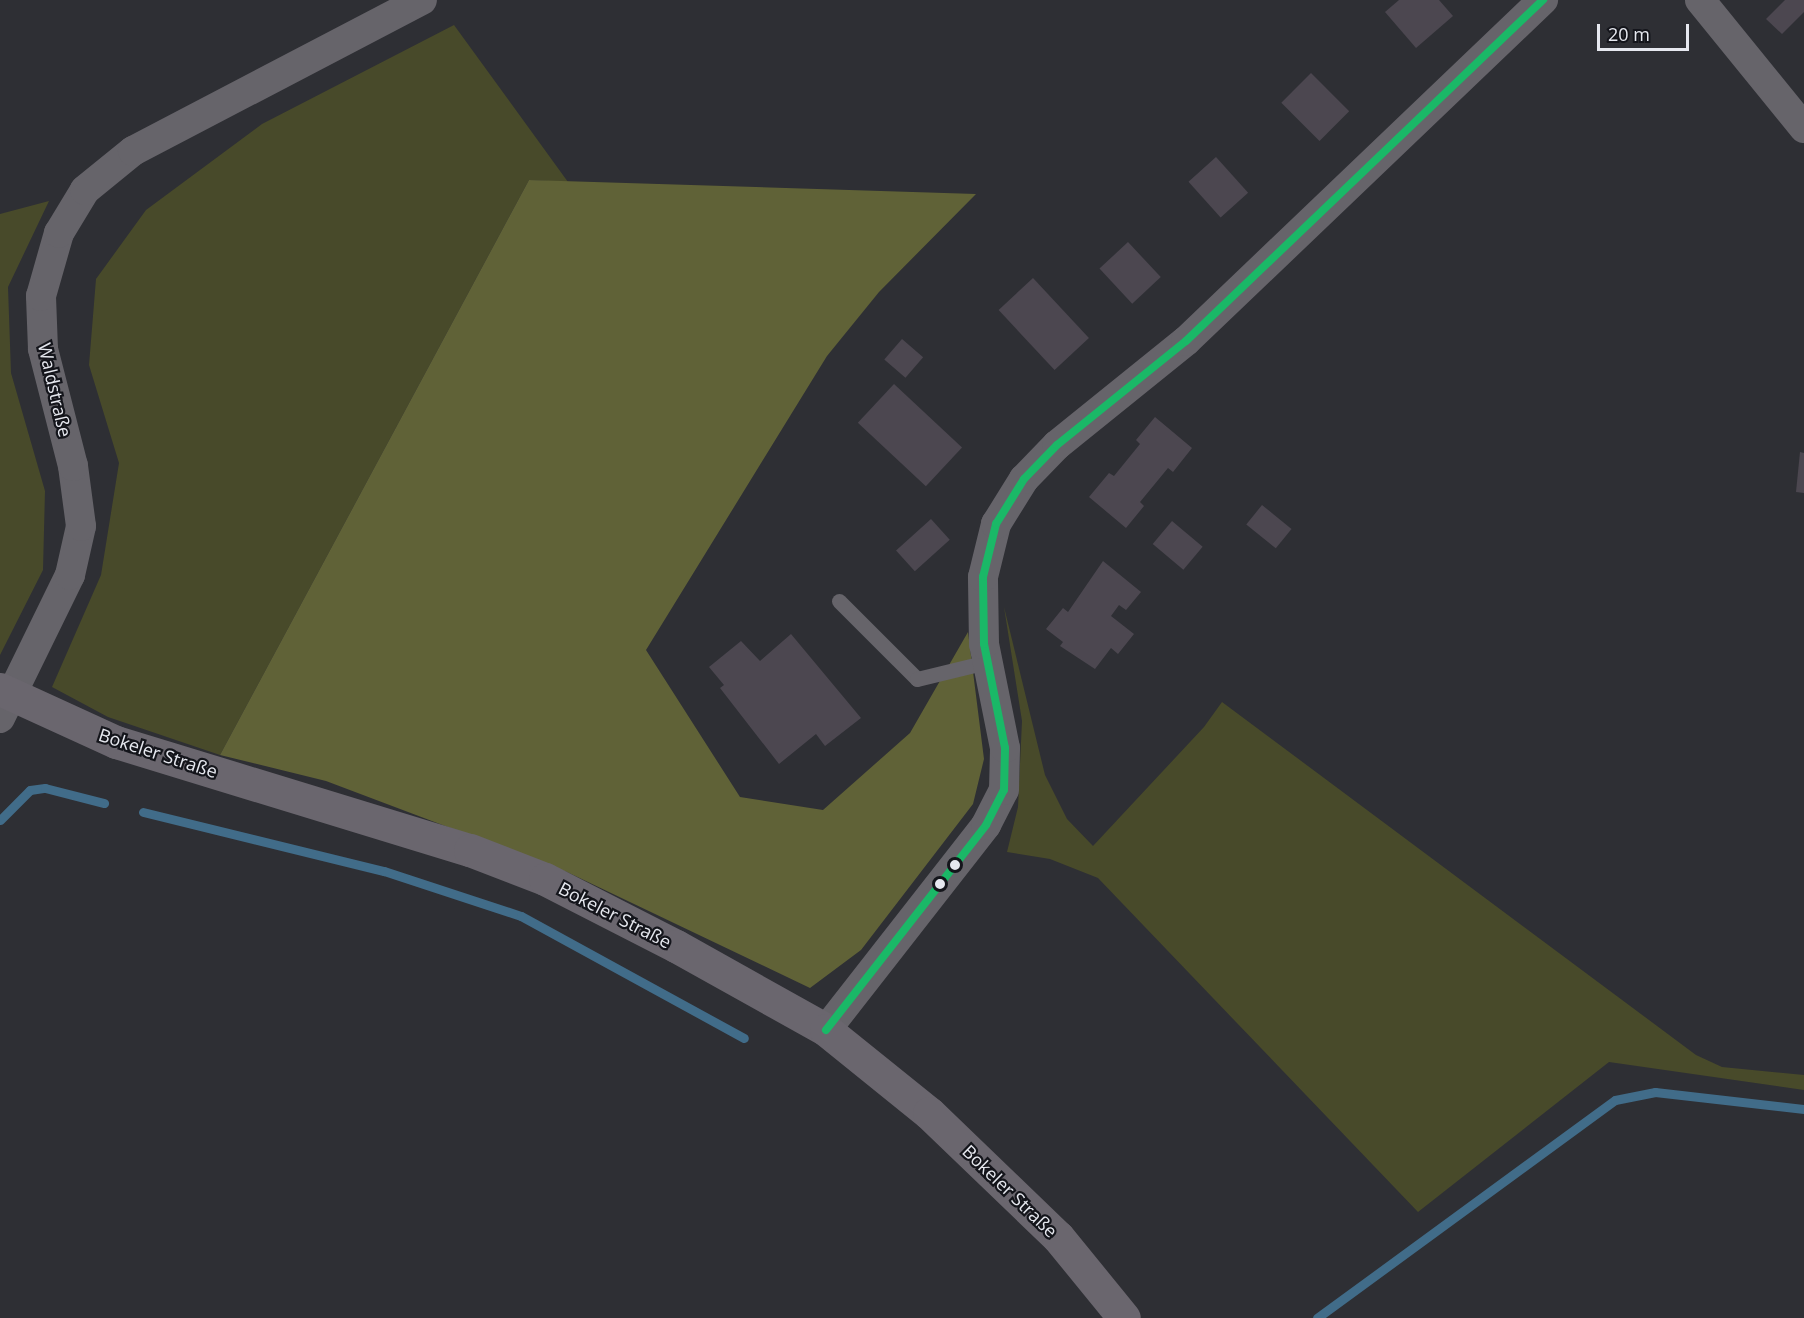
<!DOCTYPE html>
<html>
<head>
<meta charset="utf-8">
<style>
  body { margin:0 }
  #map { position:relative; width:1804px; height:1318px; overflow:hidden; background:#2e2f34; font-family:"Open Sans",sans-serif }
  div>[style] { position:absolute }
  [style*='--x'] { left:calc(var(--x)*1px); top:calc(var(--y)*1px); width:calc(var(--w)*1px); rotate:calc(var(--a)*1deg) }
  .green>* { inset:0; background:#484a2a }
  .forest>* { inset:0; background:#606237 }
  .stream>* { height:9px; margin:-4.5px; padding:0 4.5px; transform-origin:4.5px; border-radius:4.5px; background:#416c89 }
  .building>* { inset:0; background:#4c4750; transform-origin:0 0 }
  .lane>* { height:15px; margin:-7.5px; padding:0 7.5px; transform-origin:7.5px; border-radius:7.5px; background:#66646a }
  .street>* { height:30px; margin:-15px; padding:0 15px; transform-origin:15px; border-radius:15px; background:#66646a }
  .secondary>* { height:33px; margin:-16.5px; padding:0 16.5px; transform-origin:16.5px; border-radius:16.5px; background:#6a666e }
  .bus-1>* { height:8px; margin:-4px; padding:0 4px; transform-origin:4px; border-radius:4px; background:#1ab867 }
  .dots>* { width:16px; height:16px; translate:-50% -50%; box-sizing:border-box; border:3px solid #14151b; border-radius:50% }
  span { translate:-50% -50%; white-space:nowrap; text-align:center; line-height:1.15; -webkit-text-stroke:4.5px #14151b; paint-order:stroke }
  .street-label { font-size:18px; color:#e6e8ef }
  .scale { position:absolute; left:1597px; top:24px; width:92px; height:27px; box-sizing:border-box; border:3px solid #e6e8ef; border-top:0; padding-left:8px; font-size:18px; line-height:21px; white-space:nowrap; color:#e6e8ef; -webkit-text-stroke:4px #14151b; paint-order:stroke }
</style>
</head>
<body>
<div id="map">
  <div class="green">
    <i style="clip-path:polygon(454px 25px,568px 182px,529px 180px,220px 755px,108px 717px,52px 687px,101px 575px,119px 463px,89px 365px,96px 279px,146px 210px,262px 124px)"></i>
    <i style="clip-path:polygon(49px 201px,8px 287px,11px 373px,45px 491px,43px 570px,0 655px,0 214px)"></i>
    <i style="clip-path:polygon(1004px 607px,1045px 775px,1067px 819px,1093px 846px,1204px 727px,1222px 702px,1696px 1055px,1722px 1067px,1804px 1075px,1804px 1090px,1609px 1062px,1418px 1212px,1098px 878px,1050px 859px,1007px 852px,1018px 807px,1022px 721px)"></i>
  </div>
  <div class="forest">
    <i style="clip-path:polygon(529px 180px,976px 194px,879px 292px,827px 356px,646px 650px,740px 797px,823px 810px,910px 733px,968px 632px,984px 759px,973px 804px,861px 950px,810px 988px,567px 872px,326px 781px,220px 755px)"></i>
  </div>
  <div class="stream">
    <i style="--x:143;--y:812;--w:248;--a:13.8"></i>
    <i style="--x:384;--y:871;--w:144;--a:18.2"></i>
    <i style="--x:521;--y:916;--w:254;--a:28.7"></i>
    <i style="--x:0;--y:820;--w:42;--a:-45"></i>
    <i style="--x:30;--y:790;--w:15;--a:-8"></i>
    <i style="--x:45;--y:788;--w:61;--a:14.3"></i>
    <i style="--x:1317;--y:1318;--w:369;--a:-36.2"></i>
    <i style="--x:1615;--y:1100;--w:41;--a:-11.3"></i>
    <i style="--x:1655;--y:1092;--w:150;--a:6.5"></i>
  </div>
  <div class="building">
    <i style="clip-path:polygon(1399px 0,1439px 0,1453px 16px,1416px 48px,1385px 12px)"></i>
    <i style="clip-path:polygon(1785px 0,1804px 0,1804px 12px,1782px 34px,1766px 19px)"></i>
    <i style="left:1311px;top:73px;width:54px;height:42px;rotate:45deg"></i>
    <i style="left:1216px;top:157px;width:48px;height:37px;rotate:48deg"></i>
    <i style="left:1128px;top:242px;width:48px;height:39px;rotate:47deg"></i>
    <i style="left:1033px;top:278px;width:82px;height:47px;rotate:47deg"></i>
    <i style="left:902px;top:339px;width:28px;height:27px;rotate:41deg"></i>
    <i style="left:894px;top:384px;width:93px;height:53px;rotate:43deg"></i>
    <i style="clip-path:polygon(1155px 417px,1192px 448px,1173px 472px,1168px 468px,1140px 502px,1144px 506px,1126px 528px,1089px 497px,1109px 473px,1114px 476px,1140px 444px,1136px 440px)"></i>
    <i style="clip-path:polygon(1800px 452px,1804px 453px,1804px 493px,1796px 492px)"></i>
    <i style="left:1262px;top:505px;width:38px;height:25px;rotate:39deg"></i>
    <i style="left:931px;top:519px;width:28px;height:47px;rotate:48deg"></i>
    <i style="left:1172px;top:521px;width:40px;height:30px;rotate:40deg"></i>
    <i style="clip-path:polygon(1103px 561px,1141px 592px,1126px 610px,1119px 605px,1111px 616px,1134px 634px,1118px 654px,1111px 648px,1095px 669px,1060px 646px,1063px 642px,1046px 629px,1063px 608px,1068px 612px)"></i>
    <i style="clip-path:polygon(791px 634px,861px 718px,825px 746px,816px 734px,779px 764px,720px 688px,724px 685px,709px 667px,741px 641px,760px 661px)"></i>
  </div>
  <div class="lane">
    <i style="--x:839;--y:601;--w:110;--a:45"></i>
    <i style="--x:917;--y:679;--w:72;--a:-13.7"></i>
  </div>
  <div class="street">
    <i style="--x:1700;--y:0;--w:165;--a:50.9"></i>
    <i style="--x:0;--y:718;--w:159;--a:-63.9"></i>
    <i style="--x:70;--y:575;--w:50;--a:-77.3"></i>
    <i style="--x:81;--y:526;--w:61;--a:-97.6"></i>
    <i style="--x:73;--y:466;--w:121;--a:-104.4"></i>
    <i style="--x:43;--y:349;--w:53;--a:-92.2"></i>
    <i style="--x:41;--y:296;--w:66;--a:-74.1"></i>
    <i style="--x:59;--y:233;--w:50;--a:-58.8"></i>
    <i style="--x:85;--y:190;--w:62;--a:-39.1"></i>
    <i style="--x:133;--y:151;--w:326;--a:-27.6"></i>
    <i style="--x:826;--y:1030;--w:260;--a:-52"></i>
    <i style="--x:986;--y:825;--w:39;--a:-63"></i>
    <i style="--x:1004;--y:790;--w:42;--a:-88.6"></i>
    <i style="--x:1005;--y:748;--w:106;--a:-101.4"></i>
    <i style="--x:984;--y:644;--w:67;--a:-90.9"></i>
    <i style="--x:983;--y:577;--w:55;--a:-76.2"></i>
    <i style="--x:996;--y:524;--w:53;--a:-58.1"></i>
    <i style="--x:1024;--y:479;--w:47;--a:-45.9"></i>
    <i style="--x:1057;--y:445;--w:166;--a:-38.9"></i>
    <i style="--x:1186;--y:341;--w:494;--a:-43.7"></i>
  </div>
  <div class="secondary">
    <i style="--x:0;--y:689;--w:128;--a:24.6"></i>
    <i style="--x:116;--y:742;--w:370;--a:17"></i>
    <i style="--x:470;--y:850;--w:80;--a:21.1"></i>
    <i style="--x:545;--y:879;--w:147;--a:27.1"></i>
    <i style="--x:676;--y:946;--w:172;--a:29.2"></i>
    <i style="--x:826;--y:1030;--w:132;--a:38.9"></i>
    <i style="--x:929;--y:1113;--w:179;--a:43.9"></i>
    <i style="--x:1058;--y:1237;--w:104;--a:50.8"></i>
  </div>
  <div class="bus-1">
    <i style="--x:826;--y:1030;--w:260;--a:-52"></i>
    <i style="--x:986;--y:825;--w:39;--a:-63"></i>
    <i style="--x:1004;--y:790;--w:42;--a:-88.6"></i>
    <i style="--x:1005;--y:748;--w:106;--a:-101.4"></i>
    <i style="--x:984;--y:644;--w:67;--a:-90.9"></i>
    <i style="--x:983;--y:577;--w:55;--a:-76.2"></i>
    <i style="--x:996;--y:524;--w:53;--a:-58.1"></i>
    <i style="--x:1024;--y:479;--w:47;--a:-45.9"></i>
    <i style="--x:1057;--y:445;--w:166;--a:-38.9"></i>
    <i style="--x:1186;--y:341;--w:494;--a:-43.7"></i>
  </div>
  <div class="dots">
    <i style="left:955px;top:865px;background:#e6e8ef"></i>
    <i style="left:940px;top:884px;background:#e6e8ef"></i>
  </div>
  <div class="street-label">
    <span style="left:55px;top:390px;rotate:77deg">Waldstraße</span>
    <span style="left:158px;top:753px;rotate:18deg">Bokeler Straße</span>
    <span style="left:615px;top:915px;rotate:27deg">Bokeler Straße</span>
    <span style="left:1010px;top:1191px;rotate:44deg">Bokeler Straße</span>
  </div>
  <div class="scale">20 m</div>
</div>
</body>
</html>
